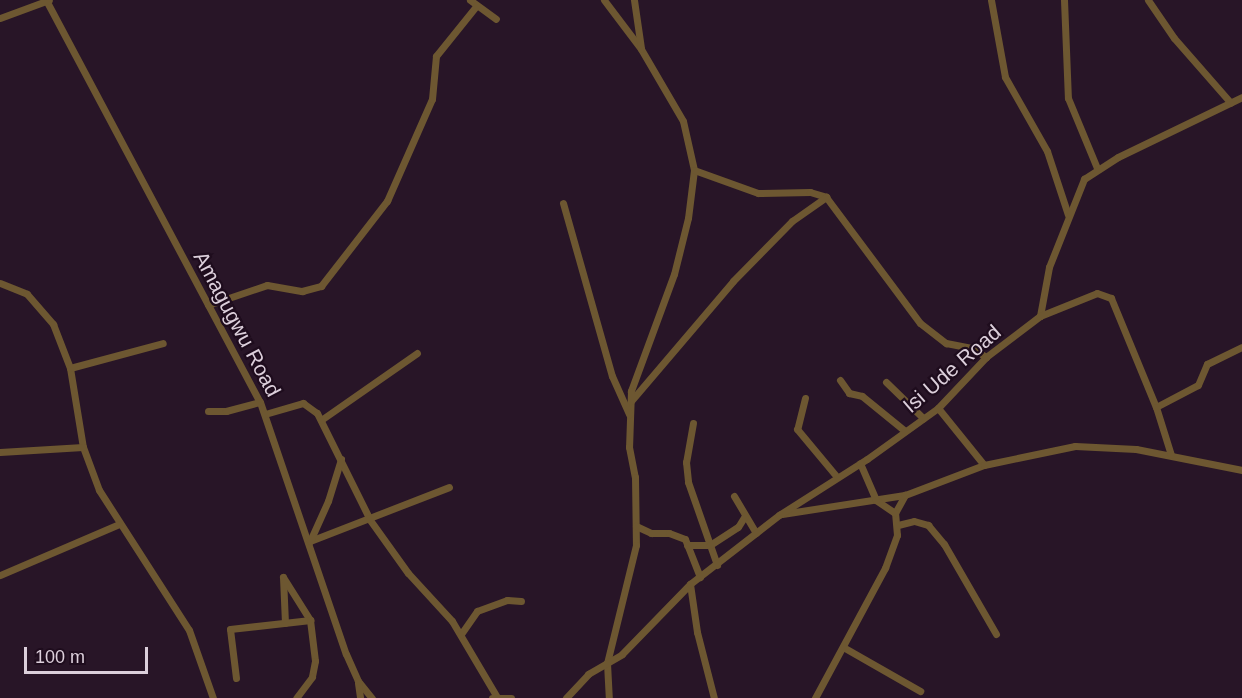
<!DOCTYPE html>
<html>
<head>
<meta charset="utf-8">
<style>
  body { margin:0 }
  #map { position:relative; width:1242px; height:698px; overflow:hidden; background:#281527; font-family:Arial,sans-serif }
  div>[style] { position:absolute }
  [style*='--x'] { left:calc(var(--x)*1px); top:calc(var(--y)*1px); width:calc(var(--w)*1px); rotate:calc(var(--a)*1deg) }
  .minor>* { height:7px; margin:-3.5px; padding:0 3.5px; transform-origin:3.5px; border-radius:3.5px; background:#6d5731 }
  span { translate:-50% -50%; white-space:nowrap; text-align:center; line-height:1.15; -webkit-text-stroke:4.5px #1e0c1d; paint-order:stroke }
  .street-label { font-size:21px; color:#dccfdb }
  .scale { position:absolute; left:24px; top:647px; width:124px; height:27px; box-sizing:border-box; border:3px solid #dccfdb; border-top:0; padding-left:8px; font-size:18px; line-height:21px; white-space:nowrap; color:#dccfdb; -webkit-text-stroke:4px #1e0c1d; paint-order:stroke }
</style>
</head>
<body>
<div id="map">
  <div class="minor">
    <i style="--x:46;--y:0;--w:455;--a:62"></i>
    <i style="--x:260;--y:402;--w:266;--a:71.2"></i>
    <i style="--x:346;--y:654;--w:30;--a:66"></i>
    <i style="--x:358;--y:681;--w:22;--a:51"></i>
    <i style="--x:470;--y:0;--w:32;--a:36"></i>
    <i style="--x:604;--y:0;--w:61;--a:52.9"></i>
    <i style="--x:641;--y:49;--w:83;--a:59.7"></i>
    <i style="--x:683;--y:121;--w:50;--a:77.3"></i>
    <i style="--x:694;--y:170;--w:48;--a:97.1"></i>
    <i style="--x:688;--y:218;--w:58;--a:104"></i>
    <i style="--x:674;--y:274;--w:125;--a:110.2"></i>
    <i style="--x:631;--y:391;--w:56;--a:92"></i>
    <i style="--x:629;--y:447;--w:31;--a:79"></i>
    <i style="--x:635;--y:477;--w:68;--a:89.2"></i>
    <i style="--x:636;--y:545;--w:122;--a:103.8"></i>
    <i style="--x:607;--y:663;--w:35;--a:87"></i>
    <i style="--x:634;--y:0;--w:49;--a:81.7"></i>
    <i style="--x:991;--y:0;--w:78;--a:79.7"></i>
    <i style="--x:1005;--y:77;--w:85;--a:60.4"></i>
    <i style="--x:1047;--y:151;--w:67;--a:71.8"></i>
    <i style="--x:1064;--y:0;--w:98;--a:87.7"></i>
    <i style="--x:1068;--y:98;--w:76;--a:67.5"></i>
    <i style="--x:1148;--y:0;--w:46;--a:55.6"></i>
    <i style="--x:1174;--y:38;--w:86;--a:48.8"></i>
    <i style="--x:0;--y:18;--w:52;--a:-20.2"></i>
    <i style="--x:694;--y:170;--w:68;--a:19.8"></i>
    <i style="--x:758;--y:193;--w:52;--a:-1.1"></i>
    <i style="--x:810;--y:192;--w:17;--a:17"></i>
    <i style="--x:826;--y:197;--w:157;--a:53.3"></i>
    <i style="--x:920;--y:323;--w:33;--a:38"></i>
    <i style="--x:946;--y:343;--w:26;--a:11"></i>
    <i style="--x:972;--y:348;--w:17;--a:33"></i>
    <i style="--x:563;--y:203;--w:180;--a:74.2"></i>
    <i style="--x:612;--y:376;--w:42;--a:65.9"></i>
    <i style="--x:0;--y:283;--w:29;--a:22"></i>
    <i style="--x:27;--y:294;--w:40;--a:49"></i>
    <i style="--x:53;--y:324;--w:47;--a:68.9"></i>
    <i style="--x:70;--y:368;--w:80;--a:80.7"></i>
    <i style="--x:83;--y:447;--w:46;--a:69.6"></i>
    <i style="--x:99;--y:490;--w:166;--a:57.3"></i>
    <i style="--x:189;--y:630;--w:72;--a:70.6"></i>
    <i style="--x:208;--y:305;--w:62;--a:-18.7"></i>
    <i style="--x:267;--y:285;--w:36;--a:10"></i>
    <i style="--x:302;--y:291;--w:20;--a:-15"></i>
    <i style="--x:321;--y:286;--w:108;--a:-52.2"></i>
    <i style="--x:387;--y:201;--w:111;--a:-66.2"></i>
    <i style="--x:432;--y:99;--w:43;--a:-84.7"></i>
    <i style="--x:436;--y:56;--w:65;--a:-51.2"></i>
    <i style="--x:1040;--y:316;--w:50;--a:-79.6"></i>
    <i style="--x:1049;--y:267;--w:95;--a:-68.3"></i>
    <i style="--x:1084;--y:179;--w:40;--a:-32.9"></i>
    <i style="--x:1118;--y:157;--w:138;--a:-25.8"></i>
    <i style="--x:70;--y:368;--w:96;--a:-15"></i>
    <i style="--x:840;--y:380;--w:16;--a:55"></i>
    <i style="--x:849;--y:393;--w:13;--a:13"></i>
    <i style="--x:862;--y:396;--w:55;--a:39.1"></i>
    <i style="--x:886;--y:382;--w:52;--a:44.2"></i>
    <i style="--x:805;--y:398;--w:32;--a:104"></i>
    <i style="--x:797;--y:429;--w:62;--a:50.2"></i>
    <i style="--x:631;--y:401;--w:157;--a:-49.6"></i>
    <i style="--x:733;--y:281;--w:84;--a:-45.5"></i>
    <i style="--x:792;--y:221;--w:42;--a:-35.2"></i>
    <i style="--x:1156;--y:407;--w:47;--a:-27.6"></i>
    <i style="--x:1198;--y:385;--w:23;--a:-67"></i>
    <i style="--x:1207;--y:364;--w:39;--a:-26"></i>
    <i style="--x:938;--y:408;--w:73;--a:51.1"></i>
    <i style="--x:208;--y:411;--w:18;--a:0"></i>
    <i style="--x:226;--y:411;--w:35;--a:-15"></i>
    <i style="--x:265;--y:414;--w:40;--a:-16"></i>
    <i style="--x:303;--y:403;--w:17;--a:36"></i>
    <i style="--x:317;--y:413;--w:119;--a:63.6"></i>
    <i style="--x:370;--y:520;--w:65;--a:54.4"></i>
    <i style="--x:408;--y:573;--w:65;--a:47.5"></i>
    <i style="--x:452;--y:621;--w:88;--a:59.4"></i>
    <i style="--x:321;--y:420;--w:117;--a:-34.9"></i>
    <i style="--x:693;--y:423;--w:40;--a:100"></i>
    <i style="--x:686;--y:462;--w:20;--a:84"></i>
    <i style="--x:688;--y:482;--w:88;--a:70.7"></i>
    <i style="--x:0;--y:452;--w:83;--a:-3.4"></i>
    <i style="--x:734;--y:496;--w:43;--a:59.3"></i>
    <i style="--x:895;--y:513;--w:21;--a:-61"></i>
    <i style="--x:782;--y:514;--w:124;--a:-8.8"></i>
    <i style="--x:905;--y:495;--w:85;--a:-20.8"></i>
    <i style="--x:984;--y:465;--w:93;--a:-11.8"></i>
    <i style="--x:1075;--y:446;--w:61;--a:2.8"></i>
    <i style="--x:1136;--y:449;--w:108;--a:11.2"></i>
    <i style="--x:898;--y:525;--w:16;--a:-14"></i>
    <i style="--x:914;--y:521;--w:15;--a:16"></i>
    <i style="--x:928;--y:525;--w:25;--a:50"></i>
    <i style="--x:944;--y:544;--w:104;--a:60"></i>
    <i style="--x:636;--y:526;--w:17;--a:25"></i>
    <i style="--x:651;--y:533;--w:18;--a:0"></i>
    <i style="--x:669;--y:533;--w:17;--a:21"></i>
    <i style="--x:685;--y:539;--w:41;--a:68.5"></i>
    <i style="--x:310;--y:541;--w:149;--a:-21.2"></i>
    <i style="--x:310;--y:541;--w:44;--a:-65.8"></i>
    <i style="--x:328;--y:501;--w:44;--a:-72.8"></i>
    <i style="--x:687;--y:545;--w:23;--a:0"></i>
    <i style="--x:710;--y:545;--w:33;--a:-33"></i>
    <i style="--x:738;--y:527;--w:13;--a:-58"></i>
    <i style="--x:0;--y:575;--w:129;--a:-23.2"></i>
    <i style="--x:690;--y:584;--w:49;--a:81.7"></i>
    <i style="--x:697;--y:632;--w:68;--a:75.6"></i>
    <i style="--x:285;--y:623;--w:46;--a:-92.5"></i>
    <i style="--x:283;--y:577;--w:51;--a:57.9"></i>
    <i style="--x:461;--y:634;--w:28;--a:-55"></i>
    <i style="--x:477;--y:611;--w:32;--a:-20"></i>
    <i style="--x:507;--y:600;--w:14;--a:4"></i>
    <i style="--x:843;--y:647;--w:89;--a:29.7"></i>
    <i style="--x:236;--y:678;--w:49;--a:-97"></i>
    <i style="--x:230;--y:629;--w:81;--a:-6.4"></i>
    <i style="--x:310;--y:620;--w:41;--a:83"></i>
    <i style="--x:315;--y:661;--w:16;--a:101"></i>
    <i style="--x:312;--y:677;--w:26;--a:127"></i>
    <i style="--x:358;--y:683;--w:15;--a:82"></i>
    <i style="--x:492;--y:698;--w:19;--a:0"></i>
    <i style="--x:566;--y:698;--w:33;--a:-47"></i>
    <i style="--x:588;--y:674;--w:39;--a:-30"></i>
    <i style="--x:622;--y:654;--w:98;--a:-45.8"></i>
    <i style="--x:690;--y:584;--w:113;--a:-37.8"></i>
    <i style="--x:779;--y:515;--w:104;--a:-32.5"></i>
    <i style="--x:867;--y:459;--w:87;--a:-35.7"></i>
    <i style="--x:938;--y:408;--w:70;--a:-46.7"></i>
    <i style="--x:986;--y:357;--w:68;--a:-37.2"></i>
    <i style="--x:1040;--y:316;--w:61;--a:-22"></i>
    <i style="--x:1097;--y:293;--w:15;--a:20"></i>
    <i style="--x:1111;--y:298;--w:118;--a:67.6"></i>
    <i style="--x:1156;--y:407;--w:50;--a:72.6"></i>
    <i style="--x:815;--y:698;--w:148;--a:-61.7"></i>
    <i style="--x:885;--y:568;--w:35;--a:-70"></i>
    <i style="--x:897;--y:535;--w:22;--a:-95"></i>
    <i style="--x:895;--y:513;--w:23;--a:-146"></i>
    <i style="--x:876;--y:500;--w:40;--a:-113.4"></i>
  </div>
  <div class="street-label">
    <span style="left:237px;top:324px;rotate:62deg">Amagugwu Road</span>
    <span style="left:952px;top:369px;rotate:-41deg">Isi Ude Road</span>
  </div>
  <div class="scale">100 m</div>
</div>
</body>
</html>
